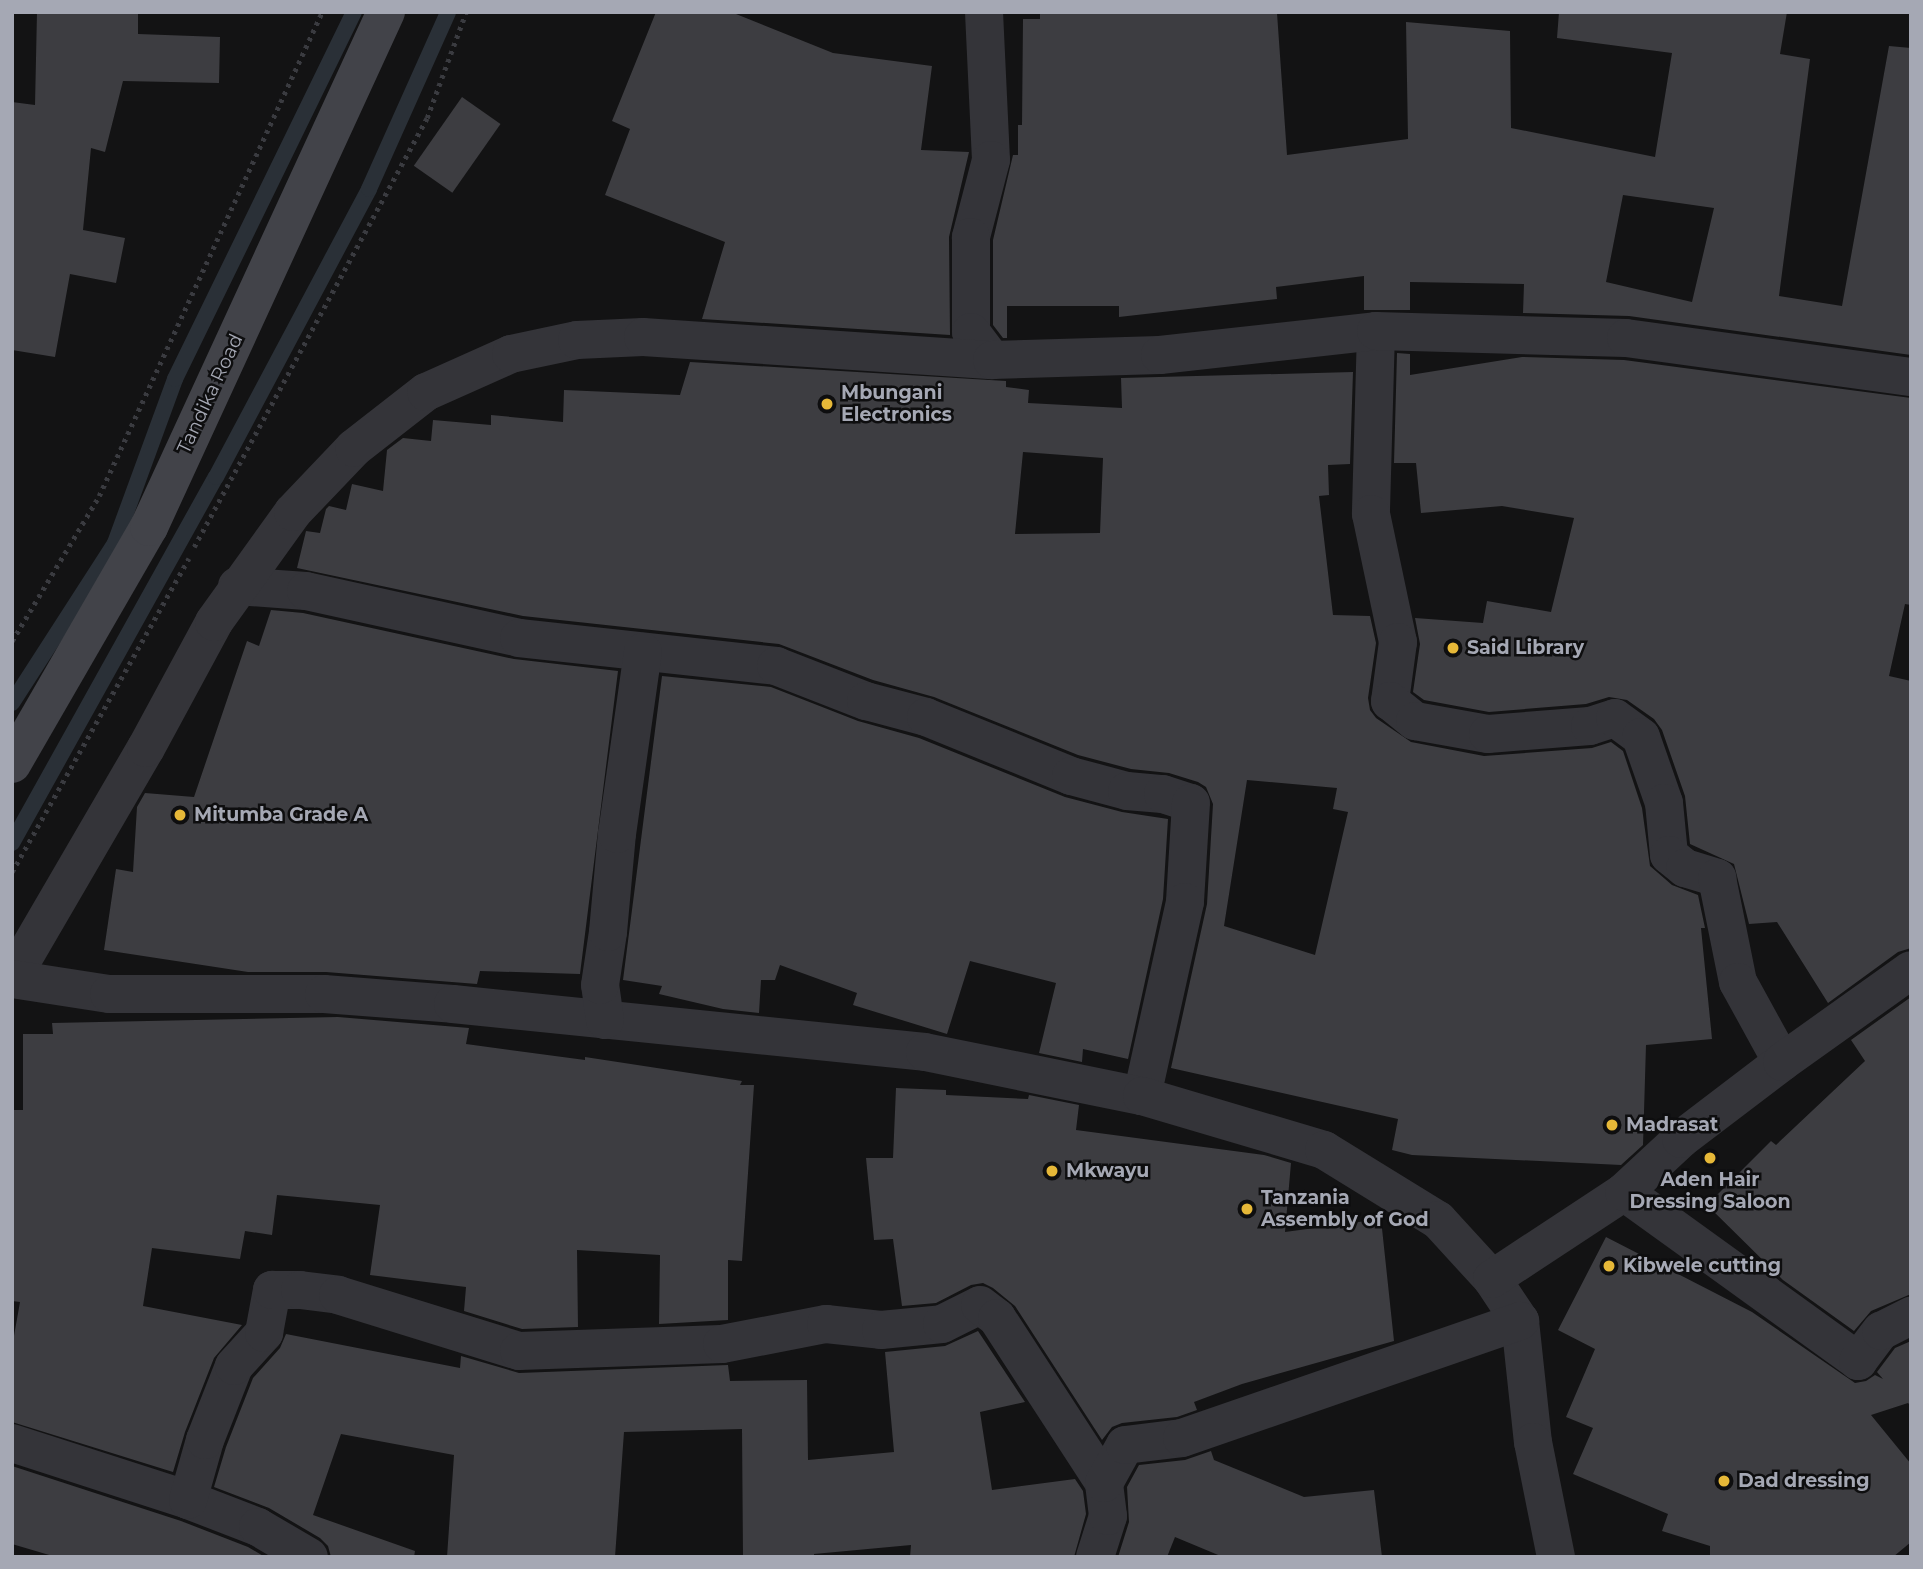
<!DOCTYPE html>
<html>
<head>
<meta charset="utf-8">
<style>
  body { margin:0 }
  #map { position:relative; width:1923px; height:1569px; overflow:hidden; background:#131314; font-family:Montserrat,sans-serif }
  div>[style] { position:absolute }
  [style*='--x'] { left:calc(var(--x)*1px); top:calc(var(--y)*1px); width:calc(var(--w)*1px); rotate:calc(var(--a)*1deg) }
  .stream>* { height:16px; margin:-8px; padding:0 8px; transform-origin:8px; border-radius:8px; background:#2a3037 }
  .building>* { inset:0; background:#3d3d41; transform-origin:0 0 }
  .path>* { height:4.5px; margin-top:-2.25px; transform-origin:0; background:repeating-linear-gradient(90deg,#3a3b40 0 3.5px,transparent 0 8.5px) }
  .street>* { height:38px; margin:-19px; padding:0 19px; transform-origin:19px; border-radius:19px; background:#343439 }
  .secondary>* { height:38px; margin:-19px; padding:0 19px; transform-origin:19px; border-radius:19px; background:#424349 }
  .dots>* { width:19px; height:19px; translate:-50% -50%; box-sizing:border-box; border:4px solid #0e0e0f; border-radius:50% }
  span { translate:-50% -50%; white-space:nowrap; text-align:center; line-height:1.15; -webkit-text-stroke:5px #0e0e0f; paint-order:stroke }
  .poi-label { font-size:19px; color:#a5a8b4; font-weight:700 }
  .left { translate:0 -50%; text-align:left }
  .street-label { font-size:19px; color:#a5a8b4 }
  .frame { position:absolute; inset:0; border:14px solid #a5a8b4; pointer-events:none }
</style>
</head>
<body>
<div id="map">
  <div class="stream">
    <i style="--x:12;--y:703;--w:190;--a:-57.2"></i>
    <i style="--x:115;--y:543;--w:175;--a:-69.9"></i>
    <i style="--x:175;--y:379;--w:408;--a:-64"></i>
    <i style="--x:12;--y:843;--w:419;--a:-60.9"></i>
    <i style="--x:216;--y:477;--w:326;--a:-62"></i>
    <i style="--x:369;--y:189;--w:194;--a:-65.9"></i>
  </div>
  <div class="building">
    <i style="clip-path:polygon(37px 12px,138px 12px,138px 34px,220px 37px,219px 83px,123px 81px,105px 152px,91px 148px,83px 230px,125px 238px,116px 283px,70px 274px,55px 357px,12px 350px,12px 102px,35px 105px)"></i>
    <i style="clip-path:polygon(656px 12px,731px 12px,833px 53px,932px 66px,921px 150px,969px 152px,949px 237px,950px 335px,702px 319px,725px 242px,605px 195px,630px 129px,612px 121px)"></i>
    <i style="clip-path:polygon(evenodd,1040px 12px,1277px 13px,1287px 155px,1408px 139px,1406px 22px,1510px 31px,1511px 128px,1655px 157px,1672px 53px,1557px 38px,1559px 12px,1787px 12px,1780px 54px,1810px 59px,1779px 296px,1842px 306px,1889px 46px,1911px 48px,1911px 355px,1629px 316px,1523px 313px,1524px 284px,1410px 282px,1410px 310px,1364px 310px,1364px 276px,1276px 287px,1277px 299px,1119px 317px,1119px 306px,1007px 306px,1007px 338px,1003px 338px,993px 325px,993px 240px,1013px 155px,1018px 155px,1018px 125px,1022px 125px,1023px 19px,1040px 19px,1040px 12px,1623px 195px,1714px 208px,1692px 302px,1606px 282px,1623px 195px)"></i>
    <i style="left:462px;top:97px;width:47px;height:84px;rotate:35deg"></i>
    <i style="clip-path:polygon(1397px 353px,1410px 354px,1410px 375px,1522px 357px,1624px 360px,1911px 398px,1911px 605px,1905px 604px,1889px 676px,1911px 681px,1911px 948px,1898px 952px,1828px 1003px,1777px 922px,1749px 924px,1734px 864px,1690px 844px,1685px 796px,1662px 730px,1654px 719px,1627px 700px,1609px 697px,1586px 704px,1489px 712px,1424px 700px,1413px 692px,1420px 644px,1415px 618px,1483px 623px,1487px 601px,1551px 612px,1574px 518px,1502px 506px,1421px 513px,1416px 463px,1394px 463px)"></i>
    <i style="clip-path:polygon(evenodd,690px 362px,1006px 381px,1006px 387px,1029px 390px,1028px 403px,1122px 408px,1121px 378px,1353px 372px,1350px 464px,1328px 465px,1329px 495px,1319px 496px,1333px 615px,1370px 616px,1376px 643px,1368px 698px,1370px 710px,1376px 718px,1411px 742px,1484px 756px,1592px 748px,1611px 742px,1623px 751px,1642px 808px,1650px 866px,1672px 885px,1698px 895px,1705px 928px,1701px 928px,1712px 1039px,1646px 1045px,1643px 1145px,1621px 1165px,1412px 1155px,1392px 1150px,1398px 1119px,1171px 1068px,1207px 904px,1213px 804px,1206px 787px,1198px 782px,1169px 773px,1131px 769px,1078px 755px,934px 697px,873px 680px,779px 644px,523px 616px,297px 568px,306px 531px,320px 533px,326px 509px,329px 506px,346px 510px,352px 484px,383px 491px,387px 450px,403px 438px,431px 441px,433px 420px,491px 425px,491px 415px,563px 422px,564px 390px,680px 395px,690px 362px,1023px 452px,1103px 458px,1100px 533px,1015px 534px,1023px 452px,690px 362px,1247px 780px,1337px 788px,1333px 809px,1348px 812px,1315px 955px,1224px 926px,1247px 780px)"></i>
    <i style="clip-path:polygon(271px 610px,303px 613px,514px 659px,618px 671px,580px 974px,480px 971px,477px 984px,326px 972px,248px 972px,104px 950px,116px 869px,133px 872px,137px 807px,145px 793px,194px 797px,247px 641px,259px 646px)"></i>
    <i style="clip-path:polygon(662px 676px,771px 687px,858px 721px,919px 738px,1065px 797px,1122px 812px,1168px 819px,1163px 899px,1128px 1059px,1083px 1049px,1082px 1062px,1039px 1053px,1056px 983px,970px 961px,947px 1034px,853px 1005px,857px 993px,780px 965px,775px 980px,761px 980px,759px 1013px,723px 1009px,659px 994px,662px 986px,623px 980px)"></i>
    <i style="clip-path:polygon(1911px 997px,1911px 1294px,1871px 1311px,1854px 1331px,1783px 1280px,1707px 1205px,1771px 1141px,1776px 1145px,1865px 1061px,1851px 1040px)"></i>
    <i style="clip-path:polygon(338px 1017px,469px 1028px,466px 1044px,585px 1060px,585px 1057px,742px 1081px,740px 1085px,754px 1085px,742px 1261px,728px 1260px,728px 1320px,659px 1324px,660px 1255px,577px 1250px,578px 1327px,522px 1329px,464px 1311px,466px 1287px,370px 1275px,380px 1205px,277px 1195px,272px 1235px,245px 1231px,240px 1259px,152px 1248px,143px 1306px,242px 1325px,214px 1358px,185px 1432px,173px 1472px,12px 1422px,12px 1347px,20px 1302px,12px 1301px,12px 1146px,13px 1110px,23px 1110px,23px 1034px,53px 1034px,52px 1023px)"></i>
    <i style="clip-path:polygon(896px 1088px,946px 1090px,946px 1095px,1028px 1099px,1029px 1095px,1079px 1105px,1076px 1130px,1264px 1155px,1291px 1163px,1285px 1232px,1381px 1219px,1394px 1341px,1242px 1384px,1194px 1402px,1197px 1410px,1177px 1417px,1122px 1423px,1112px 1427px,1102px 1440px,1015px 1306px,993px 1288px,983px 1283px,971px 1285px,936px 1303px,902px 1306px,893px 1239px,874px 1240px,866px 1158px,893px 1158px)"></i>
    <i style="clip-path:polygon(1606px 1237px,1752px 1312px,1855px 1383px,1866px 1381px,1875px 1375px,1883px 1379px,1877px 1372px,1895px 1348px,1911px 1341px,1911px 1406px,1908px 1403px,1871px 1415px,1911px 1464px,1911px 1542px,1893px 1557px,1710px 1557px,1710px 1546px,1662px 1531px,1668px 1514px,1573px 1474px,1593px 1428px,1566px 1417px,1595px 1349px,1558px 1330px)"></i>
    <i style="clip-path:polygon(978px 1331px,1025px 1402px,980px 1412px,992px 1490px,1075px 1479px,1083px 1491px,1086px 1514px,1074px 1557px,910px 1557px,911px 1545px,814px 1554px,814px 1557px,743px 1557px,742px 1429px,624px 1432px,615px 1557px,447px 1557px,454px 1455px,341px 1434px,313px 1515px,415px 1551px,414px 1557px,331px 1557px,328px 1546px,320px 1538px,269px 1508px,214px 1487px,226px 1447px,253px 1378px,280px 1348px,286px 1334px,460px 1368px,461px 1356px,519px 1373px,728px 1365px,730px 1381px,807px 1380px,808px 1460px,894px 1452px,885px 1352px,945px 1346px)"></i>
    <i style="clip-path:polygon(1211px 1451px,1214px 1460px,1304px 1497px,1374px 1490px,1382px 1557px,1223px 1557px,1175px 1537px,1167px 1557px,1118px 1557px,1129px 1522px,1127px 1487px,1139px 1465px,1185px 1460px)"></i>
    <i style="clip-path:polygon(12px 1466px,181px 1521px,248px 1547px,265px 1557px,56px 1557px,12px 1544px)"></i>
  </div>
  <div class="path">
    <i style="--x:194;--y:547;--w:488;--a:-61.5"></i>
    <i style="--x:427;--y:118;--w:113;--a:-69.8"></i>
    <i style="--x:12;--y:641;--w:169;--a:-59"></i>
    <i style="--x:99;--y:496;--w:533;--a:-65.26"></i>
    <i style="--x:12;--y:872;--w:360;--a:-60.6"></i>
  </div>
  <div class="street">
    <i style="--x:984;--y:12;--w:148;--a:87.3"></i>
    <i style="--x:991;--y:160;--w:80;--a:104.6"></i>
    <i style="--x:971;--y:237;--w:95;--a:90"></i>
    <i style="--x:971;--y:332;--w:35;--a:53"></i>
    <i style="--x:1376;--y:331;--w:183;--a:91.6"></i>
    <i style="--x:1371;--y:514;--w:131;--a:78.1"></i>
    <i style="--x:1398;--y:642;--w:60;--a:97.7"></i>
    <i style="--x:1390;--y:701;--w:32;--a:39"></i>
    <i style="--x:1415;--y:721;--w:74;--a:10.1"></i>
    <i style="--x:1488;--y:734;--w:102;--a:-4.5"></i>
    <i style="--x:1590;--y:726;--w:26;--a:-18"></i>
    <i style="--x:1615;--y:718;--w:32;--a:36"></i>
    <i style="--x:1641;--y:737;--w:70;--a:70.8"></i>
    <i style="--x:1664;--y:803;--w:52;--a:84.5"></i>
    <i style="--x:1669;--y:855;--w:21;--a:39"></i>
    <i style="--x:1685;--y:868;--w:34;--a:17"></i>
    <i style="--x:1717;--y:878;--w:106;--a:78.6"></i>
    <i style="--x:1738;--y:982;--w:91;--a:61.2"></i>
    <i style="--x:237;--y:586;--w:69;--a:4.1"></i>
    <i style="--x:306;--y:591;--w:218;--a:12.4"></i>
    <i style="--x:519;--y:638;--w:259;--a:6.2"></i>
    <i style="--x:776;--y:666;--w:97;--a:21.3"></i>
    <i style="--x:866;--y:701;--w:62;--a:14.9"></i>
    <i style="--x:926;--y:717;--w:157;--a:22.1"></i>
    <i style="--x:1071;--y:776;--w:58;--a:15"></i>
    <i style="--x:1127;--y:791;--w:36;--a:5"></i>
    <i style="--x:1163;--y:794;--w:29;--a:18"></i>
    <i style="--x:1191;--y:803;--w:99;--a:93.5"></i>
    <i style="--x:1185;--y:902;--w:199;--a:102.5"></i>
    <i style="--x:12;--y:978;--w:266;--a:-59.8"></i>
    <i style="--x:146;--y:748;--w:143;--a:-61.6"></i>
    <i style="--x:214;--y:622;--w:135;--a:-54.3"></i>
    <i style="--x:293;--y:512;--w:88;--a:-46.4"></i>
    <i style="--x:354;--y:448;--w:91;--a:-37.9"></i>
    <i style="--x:426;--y:392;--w:93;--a:-24.1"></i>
    <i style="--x:511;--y:354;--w:67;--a:-12"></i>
    <i style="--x:577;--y:340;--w:66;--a:-2.6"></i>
    <i style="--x:643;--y:337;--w:350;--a:3.8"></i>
    <i style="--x:992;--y:360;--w:168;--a:-1.7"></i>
    <i style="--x:1160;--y:355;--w:217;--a:-6.3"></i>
    <i style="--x:1376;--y:331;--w:250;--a:1.6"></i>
    <i style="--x:1626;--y:338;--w:288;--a:7.8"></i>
    <i style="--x:12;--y:979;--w:98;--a:8.8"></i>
    <i style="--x:109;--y:994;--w:215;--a:0"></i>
    <i style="--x:324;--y:994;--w:129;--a:4.4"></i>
    <i style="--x:453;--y:1004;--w:474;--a:5.8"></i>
    <i style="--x:925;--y:1052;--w:221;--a:11.5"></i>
    <i style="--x:1142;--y:1096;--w:190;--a:16.5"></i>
    <i style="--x:1324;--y:1150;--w:134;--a:31.6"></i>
    <i style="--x:1438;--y:1220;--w:80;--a:47.5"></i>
    <i style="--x:1492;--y:1279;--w:50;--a:56.3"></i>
    <i style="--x:1520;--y:1321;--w:122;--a:83.9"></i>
    <i style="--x:1533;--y:1442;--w:117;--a:78.7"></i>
    <i style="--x:605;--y:1020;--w:35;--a:-98"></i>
    <i style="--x:600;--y:985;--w:54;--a:-81.4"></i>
    <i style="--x:608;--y:932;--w:98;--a:-84.8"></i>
    <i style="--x:617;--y:834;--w:184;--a:-81.9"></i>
    <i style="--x:1624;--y:1192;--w:289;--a:35.8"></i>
    <i style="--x:1858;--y:1361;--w:38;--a:-53"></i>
    <i style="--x:1881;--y:1331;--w:34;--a:-27"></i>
    <i style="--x:1492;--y:1279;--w:158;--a:-33.4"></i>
    <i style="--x:1624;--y:1192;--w:78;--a:-42.9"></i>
    <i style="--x:1681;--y:1139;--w:127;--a:-37.3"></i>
    <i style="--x:1782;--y:1062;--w:158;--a:-35.5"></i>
    <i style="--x:12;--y:1443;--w:185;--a:17.9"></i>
    <i style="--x:188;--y:1500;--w:75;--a:21.1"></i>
    <i style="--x:258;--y:1527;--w:59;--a:30.5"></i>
    <i style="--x:188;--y:1500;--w:62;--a:-74.2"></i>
    <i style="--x:205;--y:1440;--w:79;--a:-68.6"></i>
    <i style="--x:234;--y:1366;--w:45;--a:-47.7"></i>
    <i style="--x:264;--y:1333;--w:44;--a:-79.5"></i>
    <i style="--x:272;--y:1290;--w:28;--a:0"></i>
    <i style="--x:300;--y:1290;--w:38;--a:7"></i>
    <i style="--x:338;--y:1295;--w:189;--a:17.2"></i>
    <i style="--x:519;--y:1351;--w:203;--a:-2"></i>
    <i style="--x:722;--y:1344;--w:106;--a:-10.9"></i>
    <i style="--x:826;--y:1324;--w:55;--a:6.2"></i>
    <i style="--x:881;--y:1330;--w:61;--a:-5.6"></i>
    <i style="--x:942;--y:1324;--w:42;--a:-26.6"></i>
    <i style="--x:980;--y:1305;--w:21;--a:37"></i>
    <i style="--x:997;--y:1318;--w:197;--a:57"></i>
    <i style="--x:1095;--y:1557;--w:43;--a:-72.4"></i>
    <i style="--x:1108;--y:1516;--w:33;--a:-97"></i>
    <i style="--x:1104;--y:1483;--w:43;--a:-61.1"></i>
    <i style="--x:1125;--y:1445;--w:57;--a:-7"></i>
    <i style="--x:1182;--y:1438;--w:358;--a:-19.1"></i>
  </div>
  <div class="secondary">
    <i style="--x:12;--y:764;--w:274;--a:-60"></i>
    <i style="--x:149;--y:527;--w:567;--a:-65.29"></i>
  </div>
  <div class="dots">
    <i style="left:827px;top:404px;background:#e6b838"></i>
    <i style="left:1453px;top:648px;background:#e6b838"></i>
    <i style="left:180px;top:815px;background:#e6b838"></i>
    <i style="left:1612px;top:1125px;background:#e6b838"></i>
    <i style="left:1710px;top:1158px;background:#e6b838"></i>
    <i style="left:1052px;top:1171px;background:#e6b838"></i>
    <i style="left:1247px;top:1209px;background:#e6b838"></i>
    <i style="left:1609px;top:1266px;background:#e6b838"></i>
    <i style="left:1724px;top:1481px;background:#e6b838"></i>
  </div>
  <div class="poi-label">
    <span class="left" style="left:841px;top:404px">Mbungani<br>Electronics</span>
    <span class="left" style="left:1467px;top:648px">Said Library</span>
    <span class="left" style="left:194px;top:815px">Mitumba Grade A</span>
    <span class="left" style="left:1626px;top:1125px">Madrasat</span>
    <span class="left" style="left:1066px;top:1171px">Mkwayu</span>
    <span style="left:1710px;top:1191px">Aden Hair<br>Dressing Saloon</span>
    <span class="left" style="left:1261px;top:1209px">Tanzania<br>Assembly of God</span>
    <span class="left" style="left:1623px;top:1266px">Kibwele cutting</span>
    <span class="left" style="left:1738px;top:1481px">Dad dressing</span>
  </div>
  <div class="street-label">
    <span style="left:210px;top:394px;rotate:-65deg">Tandika Road</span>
  </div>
  <div class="frame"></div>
</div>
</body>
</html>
